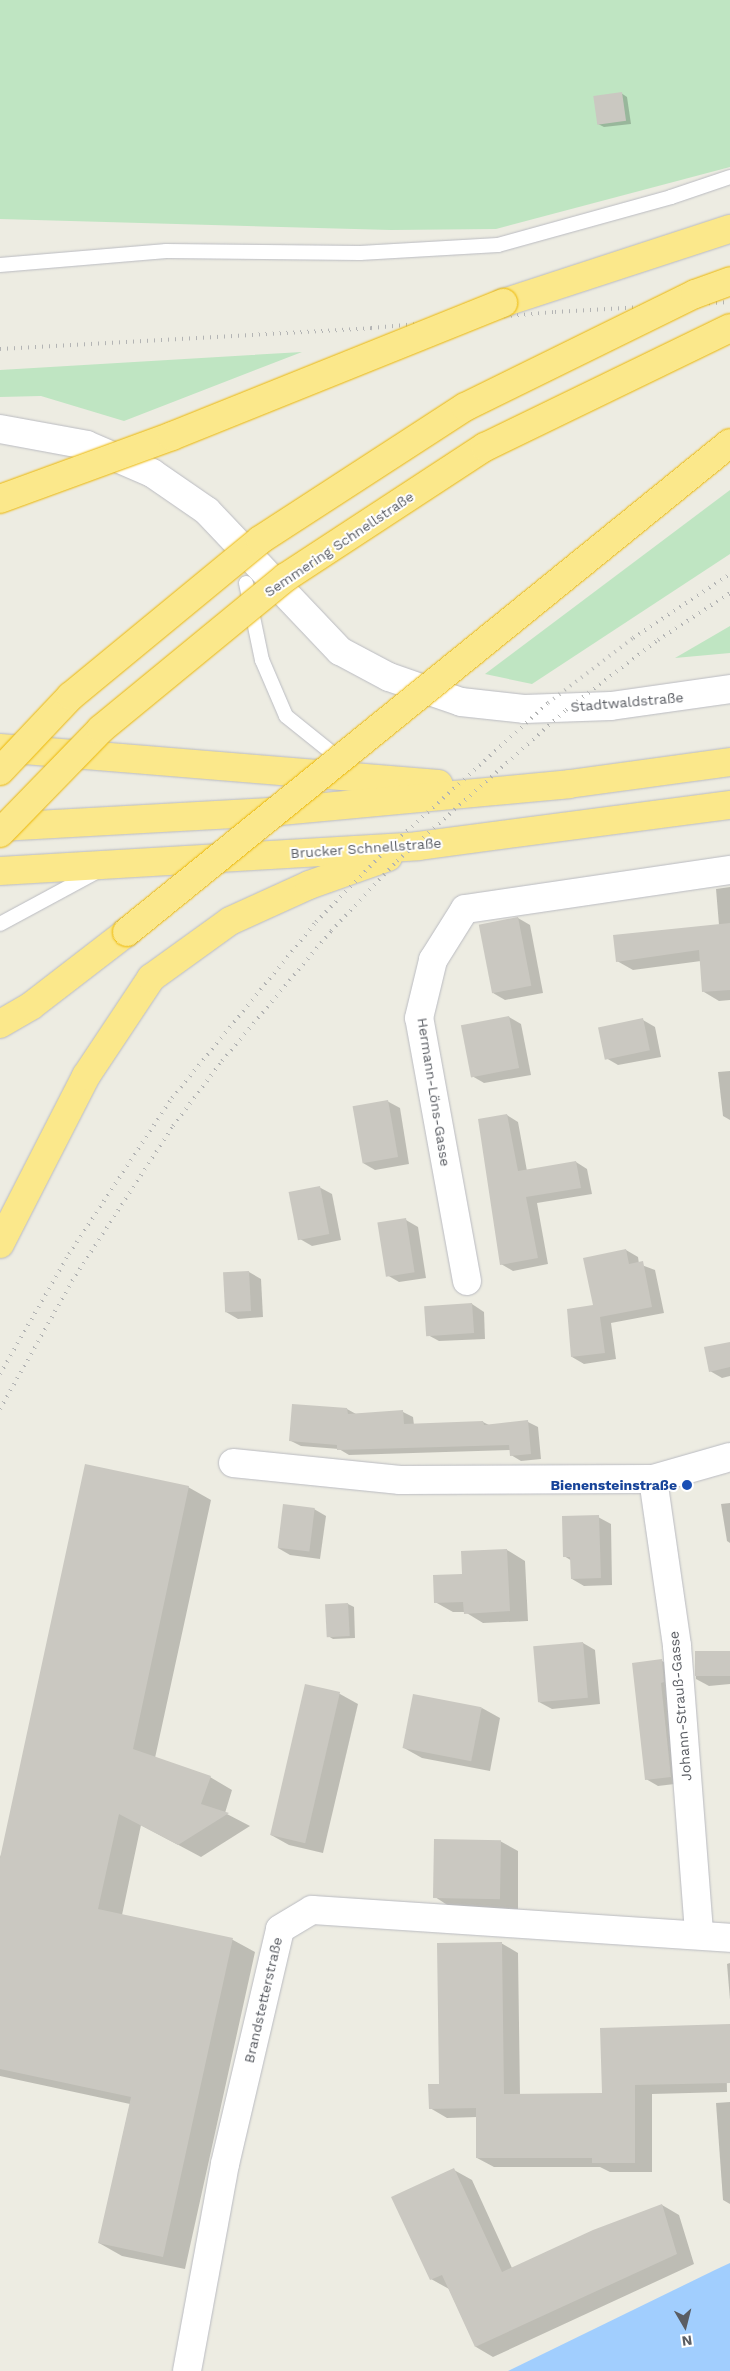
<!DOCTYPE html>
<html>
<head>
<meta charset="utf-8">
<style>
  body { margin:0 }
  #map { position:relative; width:730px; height:2371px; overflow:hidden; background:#edece2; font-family:"Work Sans",sans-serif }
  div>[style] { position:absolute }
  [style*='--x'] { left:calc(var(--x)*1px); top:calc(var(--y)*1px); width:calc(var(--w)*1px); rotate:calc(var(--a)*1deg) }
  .green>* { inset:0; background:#bfe5c2 }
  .water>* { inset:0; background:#a1cefe }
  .shadow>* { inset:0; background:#0003 }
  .building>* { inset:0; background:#cac8c1; transform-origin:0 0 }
  .roads { filter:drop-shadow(0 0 1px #babbc1) drop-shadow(0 0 1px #babbc1) }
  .service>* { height:14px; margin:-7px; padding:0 7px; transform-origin:7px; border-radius:7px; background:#fff }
  .minor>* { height:28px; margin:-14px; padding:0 14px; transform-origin:14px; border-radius:14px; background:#fff }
  .tertiary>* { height:28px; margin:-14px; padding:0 14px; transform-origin:14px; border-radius:14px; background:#fff }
  .motorway>* { height:28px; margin:-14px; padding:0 14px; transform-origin:14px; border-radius:14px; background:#fbe88b }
  .rail>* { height:4px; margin-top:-2px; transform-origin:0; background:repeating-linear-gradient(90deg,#b3b4b4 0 1px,transparent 0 7px) }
  .bridges { filter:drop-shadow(0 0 1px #ecb603) drop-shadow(0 0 1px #ecb603) }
  .motorway-bridge>* { height:28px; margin:-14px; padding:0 14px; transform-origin:14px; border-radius:14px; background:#fbe88b }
  .dots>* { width:14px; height:14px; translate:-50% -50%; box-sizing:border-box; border:2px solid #fff; border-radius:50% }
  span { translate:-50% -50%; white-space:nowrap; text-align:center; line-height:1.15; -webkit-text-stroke:4px #fff; paint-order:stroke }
  .street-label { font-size:14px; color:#5a5d63 }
  .transit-label { font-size:14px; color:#164399; font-weight:700 }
  .right { translate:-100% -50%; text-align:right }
  .north { position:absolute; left:660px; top:2301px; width:50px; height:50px; -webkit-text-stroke:4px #fff; paint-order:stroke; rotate:172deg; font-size:14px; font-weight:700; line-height:20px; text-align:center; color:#5a5d63 }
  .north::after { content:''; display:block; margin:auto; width:18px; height:22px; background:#5a5d63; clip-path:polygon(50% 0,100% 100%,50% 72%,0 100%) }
</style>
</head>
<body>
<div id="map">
  <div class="green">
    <i style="clip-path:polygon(0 0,730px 0,730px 167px,496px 229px,391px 230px,0 219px)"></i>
    <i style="clip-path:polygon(302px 352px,124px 421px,41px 396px,0 397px,0 370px)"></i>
    <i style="clip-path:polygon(730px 490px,730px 554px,532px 684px,485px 674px)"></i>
    <i style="clip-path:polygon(730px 626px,730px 653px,675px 658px)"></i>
  </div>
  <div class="water">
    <i style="clip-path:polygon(730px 2263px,730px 2371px,508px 2371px,717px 2269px)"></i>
  </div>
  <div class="shadow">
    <i style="clip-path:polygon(621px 93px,627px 97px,631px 124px,604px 127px,598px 124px)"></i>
    <i style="clip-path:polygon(730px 887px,730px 1000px,719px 1001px,704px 992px,701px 961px,633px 970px,617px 961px,719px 925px,716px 889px)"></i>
    <i style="clip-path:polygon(518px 918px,530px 925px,543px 993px,505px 1000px,493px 993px)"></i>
    <i style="clip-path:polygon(509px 1017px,521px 1024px,531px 1075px,484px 1083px,472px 1076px,462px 1026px)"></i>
    <i style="clip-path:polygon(643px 1020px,655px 1027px,661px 1057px,618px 1065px,606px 1058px)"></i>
    <i style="clip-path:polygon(730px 1071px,730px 1120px,723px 1116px,718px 1072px)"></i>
    <i style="clip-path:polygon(387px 1101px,400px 1108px,409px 1164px,375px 1170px,363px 1163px)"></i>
    <i style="clip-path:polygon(507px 1115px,518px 1122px,527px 1171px,576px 1162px,587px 1169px,592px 1194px,537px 1203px,548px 1264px,513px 1271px,501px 1264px)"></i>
    <i style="clip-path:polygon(319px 1187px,332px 1194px,341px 1240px,312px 1246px,300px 1239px)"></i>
    <i style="clip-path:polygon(406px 1220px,418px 1227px,426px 1278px,399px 1282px,387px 1275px)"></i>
    <i style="clip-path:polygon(626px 1250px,638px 1257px,639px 1264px,655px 1270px,664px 1313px,611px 1323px,616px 1359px,584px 1364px,572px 1357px)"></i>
    <i style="clip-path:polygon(249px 1272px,261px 1279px,263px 1317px,238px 1319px,226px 1312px)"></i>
    <i style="clip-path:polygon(472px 1304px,484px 1312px,485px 1339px,439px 1341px,426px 1334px)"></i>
    <i style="clip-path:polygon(730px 1343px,730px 1376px,722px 1378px,710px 1371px)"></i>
    <i style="clip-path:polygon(347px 1409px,356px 1414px,403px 1412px,413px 1417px,414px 1425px,483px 1422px,489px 1425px,528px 1422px,538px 1427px,541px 1459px,521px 1461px,511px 1455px,511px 1450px,349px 1455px,339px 1449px,301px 1446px,291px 1441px)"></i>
    <i style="clip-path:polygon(188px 1487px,211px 1500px,155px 1758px,210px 1777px,232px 1790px,225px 1813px,250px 1826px,201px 1857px,141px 1825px,122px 1915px,233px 1940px,255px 1952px,185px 2269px,122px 2256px,99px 2243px,130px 2104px,0 2076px,0 1857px)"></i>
    <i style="clip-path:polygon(730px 1503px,730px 1543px,727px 1541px,721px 1504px)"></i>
    <i style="clip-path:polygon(314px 1509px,326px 1516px,320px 1559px,290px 1555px,278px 1548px)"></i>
    <i style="clip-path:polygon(598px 1517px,611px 1524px,612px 1585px,584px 1586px,572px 1579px,572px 1561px,564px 1556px)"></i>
    <i style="clip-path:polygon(507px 1550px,525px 1561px,528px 1621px,483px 1623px,465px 1612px,453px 1612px,435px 1602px,463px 1575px)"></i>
    <i style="clip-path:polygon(348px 1604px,354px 1607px,355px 1638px,333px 1639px,328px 1636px,326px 1605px)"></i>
    <i style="clip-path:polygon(583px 1643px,595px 1650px,600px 1704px,552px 1709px,539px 1702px)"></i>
    <i style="clip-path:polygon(730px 1653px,730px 1684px,709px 1686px,696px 1679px,695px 1657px)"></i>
    <i style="clip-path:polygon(662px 1661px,674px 1668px,683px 1783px,658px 1786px,646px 1779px)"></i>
    <i style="clip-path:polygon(306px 1686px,340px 1694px,358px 1704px,323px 1853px,289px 1845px,271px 1835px)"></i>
    <i style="clip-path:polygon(482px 1708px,500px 1718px,490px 1771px,422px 1758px,404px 1748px)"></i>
    <i style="clip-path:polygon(500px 1841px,518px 1851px,518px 1909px,452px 1908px,435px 1897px)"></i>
    <i style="clip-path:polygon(501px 1943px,518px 1953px,520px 2095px,603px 2094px,726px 2036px,727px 2092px,652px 2094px,652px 2172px,610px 2172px,600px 2167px,494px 2167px,477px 2158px,477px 2117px,447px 2118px,430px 2108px)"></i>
    <i style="clip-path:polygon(730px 1963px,730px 2000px,727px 1964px)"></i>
    <i style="clip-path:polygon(730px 2102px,730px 2204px,723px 2200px,716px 2103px)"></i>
    <i style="clip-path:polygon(454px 2170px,472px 2180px,512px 2268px,662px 2205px,679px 2215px,694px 2264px,493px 2357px,476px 2347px,449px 2289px,431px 2279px)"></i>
  </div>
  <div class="building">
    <i style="left:622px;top:92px;width:29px;height:29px;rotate:82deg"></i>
    <i style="left:518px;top:917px;width:70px;height:40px;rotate:79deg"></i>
    <i style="clip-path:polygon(730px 923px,730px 990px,702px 992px,699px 950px,616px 962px,613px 935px)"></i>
    <i style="left:509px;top:1016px;width:53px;height:49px;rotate:79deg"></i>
    <i style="left:643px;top:1018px;width:33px;height:46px;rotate:78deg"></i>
    <i style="left:388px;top:1100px;width:58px;height:36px;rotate:80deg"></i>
    <i style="clip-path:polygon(507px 1114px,518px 1171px,576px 1161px,581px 1188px,526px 1197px,538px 1258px,500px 1265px,478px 1119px)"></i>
    <i style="left:320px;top:1186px;width:49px;height:32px;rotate:79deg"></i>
    <i style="left:406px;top:1218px;width:55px;height:29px;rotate:81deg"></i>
    <i style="clip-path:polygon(626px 1249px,629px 1264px,643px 1261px,652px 1307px,600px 1317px,605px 1353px,571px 1357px,567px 1309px,593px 1305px,583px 1258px)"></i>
    <i style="left:249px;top:1271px;width:40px;height:26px;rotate:87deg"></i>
    <i style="left:472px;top:1303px;width:30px;height:48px;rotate:86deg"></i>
    <i style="clip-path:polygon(730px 1342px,730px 1367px,709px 1372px,704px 1347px)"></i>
    <i style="clip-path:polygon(292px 1404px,347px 1408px,348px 1414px,403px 1410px,404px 1424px,483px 1421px,484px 1425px,528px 1420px,531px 1454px,510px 1456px,509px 1445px,337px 1450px,337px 1445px,289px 1441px)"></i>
    <i style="clip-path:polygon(85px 1464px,189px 1486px,133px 1749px,211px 1776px,201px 1804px,229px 1813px,178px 1845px,119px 1814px,98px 1909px,233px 1938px,163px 2257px,98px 2243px,131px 2097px,0 2069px,0 1858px)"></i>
    <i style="left:283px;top:1504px;width:32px;height:44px;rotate:7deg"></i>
    <i style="clip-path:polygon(599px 1515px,601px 1578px,571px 1579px,570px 1557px,563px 1557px,562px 1516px)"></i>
    <i style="clip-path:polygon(507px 1549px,510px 1611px,464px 1614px,463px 1602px,434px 1603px,433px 1575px,462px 1574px,461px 1551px)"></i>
    <i style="left:348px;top:1603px;width:33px;height:23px;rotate:87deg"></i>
    <i style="left:583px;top:1642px;width:56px;height:50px;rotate:85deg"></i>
    <i style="left:730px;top:1651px;width:25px;height:35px;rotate:90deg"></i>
    <i style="clip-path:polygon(662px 1659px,664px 1682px,661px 1683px,671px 1777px,645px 1780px,632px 1663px)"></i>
    <i style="left:305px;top:1684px;width:36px;height:155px;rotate:13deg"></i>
    <i style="left:413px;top:1694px;width:70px;height:55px;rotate:11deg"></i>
    <i style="left:434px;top:1839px;width:67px;height:59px;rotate:1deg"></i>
    <i style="clip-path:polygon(502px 1942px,504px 2094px,602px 2093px,600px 2028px,730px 2024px,730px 2083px,635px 2085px,635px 2163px,592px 2163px,592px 2158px,476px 2158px,476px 2108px,429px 2109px,428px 2084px,439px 2084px,437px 1943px)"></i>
    <i style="clip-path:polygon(454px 2168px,502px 2272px,593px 2230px,662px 2204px,677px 2254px,475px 2347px,442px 2275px,430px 2280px,391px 2197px)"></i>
  </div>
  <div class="roads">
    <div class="service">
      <i style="--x:0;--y:265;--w:167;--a:-4.8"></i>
      <i style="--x:166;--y:251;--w:194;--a:0.6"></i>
      <i style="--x:360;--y:253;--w:138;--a:-3.3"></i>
      <i style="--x:498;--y:245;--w:180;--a:-15.5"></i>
      <i style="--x:671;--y:197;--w:62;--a:-18.7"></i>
      <i style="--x:246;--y:583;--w:79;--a:78.3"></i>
      <i style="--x:262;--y:660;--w:61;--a:66.8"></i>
      <i style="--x:286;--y:716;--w:72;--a:38.8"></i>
      <i style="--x:0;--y:924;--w:109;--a:-28.4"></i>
    </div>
    <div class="minor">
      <i style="--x:467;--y:1281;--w:267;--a:-100.3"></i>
      <i style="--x:419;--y:1018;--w:60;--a:-76.4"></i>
      <i style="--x:433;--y:960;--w:60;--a:-57.9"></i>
      <i style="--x:465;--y:909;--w:268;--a:-8.4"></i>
      <i style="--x:233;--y:1463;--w:168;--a:5.8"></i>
      <i style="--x:400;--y:1480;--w:253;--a:-0.2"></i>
      <i style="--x:653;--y:1479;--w:80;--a:-15.9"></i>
      <i style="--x:653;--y:1479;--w:169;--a:81.8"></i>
      <i style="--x:677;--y:1646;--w:289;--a:85.6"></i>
      <i style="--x:187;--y:2371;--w:210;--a:-79.6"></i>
      <i style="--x:225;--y:2164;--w:241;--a:-76.8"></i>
      <i style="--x:280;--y:1929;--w:37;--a:-31"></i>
      <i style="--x:312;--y:1910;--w:419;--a:3.8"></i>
    </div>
    <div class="tertiary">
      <i style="--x:0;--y:429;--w:88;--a:10.4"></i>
      <i style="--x:87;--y:445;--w:71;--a:23.3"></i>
      <i style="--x:152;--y:473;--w:67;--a:34.6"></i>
      <i style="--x:207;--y:511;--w:193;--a:46.5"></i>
      <i style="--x:340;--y:651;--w:55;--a:28"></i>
      <i style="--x:389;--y:677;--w:76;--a:19.1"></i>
      <i style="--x:461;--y:702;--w:63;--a:6.3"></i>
      <i style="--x:524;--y:709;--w:87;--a:-2"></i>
      <i style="--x:611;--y:706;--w:120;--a:-8.1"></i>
    </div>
    <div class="motorway">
      <i style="--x:503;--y:303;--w:239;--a:-18.1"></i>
      <i style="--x:0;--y:748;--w:440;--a:4.7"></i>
      <i style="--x:0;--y:827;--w:270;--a:-3.2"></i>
      <i style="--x:270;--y:812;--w:300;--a:-5.3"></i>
      <i style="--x:569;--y:784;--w:162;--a:-7.8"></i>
      <i style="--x:0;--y:871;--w:419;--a:-3.4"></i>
      <i style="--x:418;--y:846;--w:315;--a:-7.5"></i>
      <i style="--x:0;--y:1024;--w:36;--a:-30"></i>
      <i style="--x:31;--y:1006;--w:121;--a:-37.6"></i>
      <i style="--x:0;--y:1244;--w:189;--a:-62.9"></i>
      <i style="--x:86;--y:1076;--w:118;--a:-56.4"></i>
      <i style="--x:151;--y:978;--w:97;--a:-35.8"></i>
      <i style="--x:230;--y:921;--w:87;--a:-24.5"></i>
      <i style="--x:309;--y:885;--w:84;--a:-19.5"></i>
    </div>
  </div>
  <div class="rail">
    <i style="--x:0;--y:349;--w:372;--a:-3.2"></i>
    <i style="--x:371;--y:328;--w:185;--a:-5"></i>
    <i style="--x:555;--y:312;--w:175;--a:-3.3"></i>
    <i style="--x:0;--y:1374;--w:138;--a:-60.1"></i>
    <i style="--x:69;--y:1254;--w:187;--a:-56.6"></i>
    <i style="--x:172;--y:1098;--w:227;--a:-50.7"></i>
    <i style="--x:316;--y:922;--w:100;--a:-45.8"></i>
    <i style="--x:386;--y:850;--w:219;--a:-42.2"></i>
    <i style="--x:548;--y:703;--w:107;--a:-37.4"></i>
    <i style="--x:633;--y:638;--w:116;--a:-33.4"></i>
    <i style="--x:0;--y:1409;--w:147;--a:-60.6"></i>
    <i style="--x:72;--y:1281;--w:185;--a:-56.9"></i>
    <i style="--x:173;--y:1126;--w:81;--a:-53"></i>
    <i style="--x:222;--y:1061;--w:170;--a:-50"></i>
    <i style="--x:331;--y:931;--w:96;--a:-46.7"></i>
    <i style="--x:397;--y:861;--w:227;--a:-41.8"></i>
    <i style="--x:566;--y:710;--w:116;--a:-37.3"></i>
    <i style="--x:658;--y:640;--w:86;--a:-33.1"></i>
  </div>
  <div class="bridges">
    <div class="motorway-bridge">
      <i style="--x:0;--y:499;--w:183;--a:-20.1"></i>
      <i style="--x:172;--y:436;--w:357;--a:-21.9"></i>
      <i style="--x:0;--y:771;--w:103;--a:-46.6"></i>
      <i style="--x:71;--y:696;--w:245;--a:-39.5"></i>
      <i style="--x:260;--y:540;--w:244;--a:-33"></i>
      <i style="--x:465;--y:407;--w:256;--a:-26.2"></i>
      <i style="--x:695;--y:294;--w:37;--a:-20"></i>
      <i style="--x:0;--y:833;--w:145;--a:-45.8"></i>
      <i style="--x:101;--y:729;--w:239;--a:-39.4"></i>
      <i style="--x:286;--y:577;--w:238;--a:-33.2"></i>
      <i style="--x:485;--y:447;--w:272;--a:-25.9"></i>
      <i style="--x:127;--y:932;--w:776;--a:-39.04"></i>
    </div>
  </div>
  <div class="dots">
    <i style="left:687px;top:1485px;background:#1a4fb4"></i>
  </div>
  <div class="street-label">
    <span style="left:339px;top:544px;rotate:-34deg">Semmering Schnellstraße</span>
    <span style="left:627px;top:702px;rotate:-5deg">Stadtwaldstraße</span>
    <span style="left:366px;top:848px;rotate:-4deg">Brucker Schnellstraße</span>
    <span style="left:434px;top:1092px;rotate:81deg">Hermann-Löns-Gasse</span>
    <span style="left:680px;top:1706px;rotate:-95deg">Johann-Strauß-Gasse</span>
    <span style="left:263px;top:2000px;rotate:-77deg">Brandstetterstraße</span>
  </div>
  <div class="transit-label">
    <span class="right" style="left:677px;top:1485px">Bienensteinstraße</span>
  </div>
  <div class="north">N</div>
</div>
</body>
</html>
